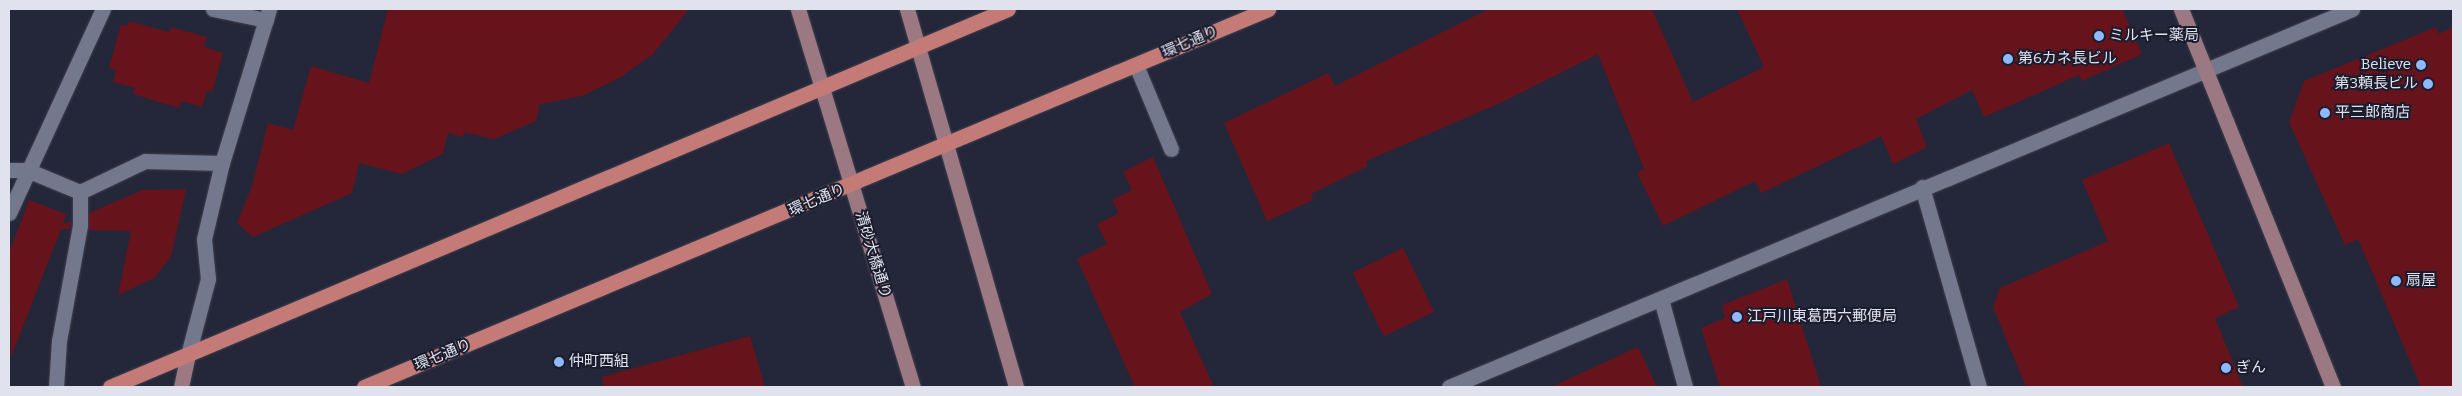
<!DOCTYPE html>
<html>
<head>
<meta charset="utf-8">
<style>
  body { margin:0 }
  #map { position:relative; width:2462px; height:396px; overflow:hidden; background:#242739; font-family:Bitter,"Noto Sans JP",serif }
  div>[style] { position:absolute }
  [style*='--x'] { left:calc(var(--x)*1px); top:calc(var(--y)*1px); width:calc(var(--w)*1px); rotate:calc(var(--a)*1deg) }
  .building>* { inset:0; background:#67131c; transform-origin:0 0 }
  .roads { filter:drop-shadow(0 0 1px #404251) drop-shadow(0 0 1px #404251) }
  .lane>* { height:15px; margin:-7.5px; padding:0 7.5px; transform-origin:7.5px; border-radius:7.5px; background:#74788d }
  .street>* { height:15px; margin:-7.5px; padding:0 7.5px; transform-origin:7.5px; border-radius:7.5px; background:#74788d }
  .secondary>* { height:15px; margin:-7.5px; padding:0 7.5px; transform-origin:7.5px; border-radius:7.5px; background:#9c7982 }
  .primary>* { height:15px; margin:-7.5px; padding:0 7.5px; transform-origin:7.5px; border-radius:7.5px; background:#c47a77 }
  .dots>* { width:14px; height:14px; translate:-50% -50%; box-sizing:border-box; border:2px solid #1b1d2e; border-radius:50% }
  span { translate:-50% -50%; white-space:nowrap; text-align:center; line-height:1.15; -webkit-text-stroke:4px #1b1d2e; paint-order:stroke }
  .poi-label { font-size:15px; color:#e0e2ee }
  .left { translate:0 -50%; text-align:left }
  .right { translate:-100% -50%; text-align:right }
  .street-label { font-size:15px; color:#e0e2ee }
  .frame { position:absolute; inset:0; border:10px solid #e0e2ee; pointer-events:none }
</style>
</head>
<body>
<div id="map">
  <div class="building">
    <i style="clip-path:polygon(388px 9px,689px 9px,653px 54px,621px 77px,582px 96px,540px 104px,536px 121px,494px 139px,464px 132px,463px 137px,448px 133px,443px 154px,402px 174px,359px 163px,352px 193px,253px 237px,237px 223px,252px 186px,268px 123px,293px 130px,311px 66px,369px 83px)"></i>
    <i style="clip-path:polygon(1489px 9px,1652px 9px,1693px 102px,1764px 67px,1737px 9px,2122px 9px,2142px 54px,2082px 81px,2079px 75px,1984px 117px,1972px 90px,1916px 119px,1927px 147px,1893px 164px,1881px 136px,1761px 193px,1755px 181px,1663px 226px,1637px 173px,1644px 169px,1598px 54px,1500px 103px,1366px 161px,1368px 166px,1311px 194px,1313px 200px,1267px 221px,1224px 123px,1328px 73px,1335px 86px)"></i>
    <i style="clip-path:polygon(129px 21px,169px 32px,171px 27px,207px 37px,204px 47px,223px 53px,212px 92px,207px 91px,202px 107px,181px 101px,179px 108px,133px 94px,135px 88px,113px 82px,116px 70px,109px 68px,121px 24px,128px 26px)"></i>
    <i style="clip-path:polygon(2436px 27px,2439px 34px,2453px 27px,2453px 387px,2421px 387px,2358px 239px,2345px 245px,2289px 122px,2304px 81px)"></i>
    <i style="clip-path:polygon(2169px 143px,2239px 307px,2215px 318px,2243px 387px,2026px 387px,1993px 307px,2000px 288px,2108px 241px,2082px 180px)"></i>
    <i style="clip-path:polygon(1153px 157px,1212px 294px,1180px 312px,1214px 387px,1135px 387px,1077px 259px,1107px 244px,1097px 224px,1119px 213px,1112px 200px,1132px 190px,1123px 172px)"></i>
    <i style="clip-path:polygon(186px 189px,171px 257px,154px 278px,118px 295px,131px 231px,89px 230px,89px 213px,142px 190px)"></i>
    <i style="clip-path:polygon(29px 200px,66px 214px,63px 224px,71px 221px,71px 225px,70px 229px,61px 229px,11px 357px,9px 253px)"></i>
    <i style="left:1403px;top:248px;width:71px;height:56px;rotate:64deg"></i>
    <i style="clip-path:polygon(1787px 279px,1821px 387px,1720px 387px,1701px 328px,1725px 318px,1722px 305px)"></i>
    <i style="clip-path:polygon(750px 336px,765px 387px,603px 387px,602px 377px)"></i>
    <i style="clip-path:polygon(1638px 347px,1657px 387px,1551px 387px)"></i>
  </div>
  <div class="roads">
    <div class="lane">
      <i style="--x:1136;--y:65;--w:91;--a:67.4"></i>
    </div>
    <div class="street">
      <i style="--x:213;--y:9;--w:54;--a:11.7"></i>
      <i style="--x:9;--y:170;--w:18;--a:0"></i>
      <i style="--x:27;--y:170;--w:57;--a:22.5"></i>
      <i style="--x:80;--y:192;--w:72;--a:-25.5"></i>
      <i style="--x:145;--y:161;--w:77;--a:1.5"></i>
      <i style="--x:1922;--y:187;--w:208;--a:74.1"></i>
      <i style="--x:9;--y:213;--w:225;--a:-65.3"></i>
      <i style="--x:1661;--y:299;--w:91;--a:74.7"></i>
      <i style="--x:188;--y:355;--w:79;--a:-75.3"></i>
      <i style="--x:208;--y:279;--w:40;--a:-95.7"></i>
      <i style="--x:204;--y:239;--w:78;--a:-76.7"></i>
      <i style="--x:222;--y:163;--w:161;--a:-73"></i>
      <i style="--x:56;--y:387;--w:46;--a:-86.3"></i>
      <i style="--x:59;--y:341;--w:117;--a:-79.7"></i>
      <i style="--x:80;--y:226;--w:34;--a:-90"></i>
      <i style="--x:1449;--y:387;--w:979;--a:-22.71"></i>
    </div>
    <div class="secondary">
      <i style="--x:798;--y:9;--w:395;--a:73.1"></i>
      <i style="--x:907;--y:9;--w:393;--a:73.9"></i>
      <i style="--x:2181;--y:9;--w:407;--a:68.1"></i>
      <i style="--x:181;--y:387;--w:33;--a:-78"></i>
    </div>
    <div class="primary">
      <i style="--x:110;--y:387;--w:974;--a:-22.83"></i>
      <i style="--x:364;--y:387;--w:980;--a:-22.69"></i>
    </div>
  </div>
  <div class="dots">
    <i style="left:2099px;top:36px;background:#8fb8fd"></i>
    <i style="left:2008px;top:59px;background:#8fb8fd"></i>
    <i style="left:2421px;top:65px;background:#8fb8fd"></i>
    <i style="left:2428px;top:84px;background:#8fb8fd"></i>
    <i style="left:2325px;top:113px;background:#8fb8fd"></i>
    <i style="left:2396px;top:281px;background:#8fb8fd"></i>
    <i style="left:1737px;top:317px;background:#8fb8fd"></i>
    <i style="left:559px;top:362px;background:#8fb8fd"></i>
    <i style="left:2226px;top:368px;background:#8fb8fd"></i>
  </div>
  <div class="poi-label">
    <span class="left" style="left:2109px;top:36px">ミルキー薬局</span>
    <span class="left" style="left:2018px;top:59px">第6カネ長ビル</span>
    <span class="right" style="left:2411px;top:65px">Believe</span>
    <span class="right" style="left:2418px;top:84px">第3頼長ビル</span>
    <span class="left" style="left:2335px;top:113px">平三郎商店</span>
    <span class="left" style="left:2406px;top:281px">扇屋</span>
    <span class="left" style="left:1747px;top:317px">江戸川東葛西六郵便局</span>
    <span class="left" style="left:569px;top:362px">仲町西組</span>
    <span class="left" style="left:2236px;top:368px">ぎん</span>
  </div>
  <div class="street-label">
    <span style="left:1190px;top:42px;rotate:-23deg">環七通り</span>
    <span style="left:817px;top:200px;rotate:-23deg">環七通り</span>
    <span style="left:873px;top:255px;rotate:73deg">清砂大橋通り</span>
    <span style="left:443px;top:355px;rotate:-22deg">環七通り</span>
  </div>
  <div class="frame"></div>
</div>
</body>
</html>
